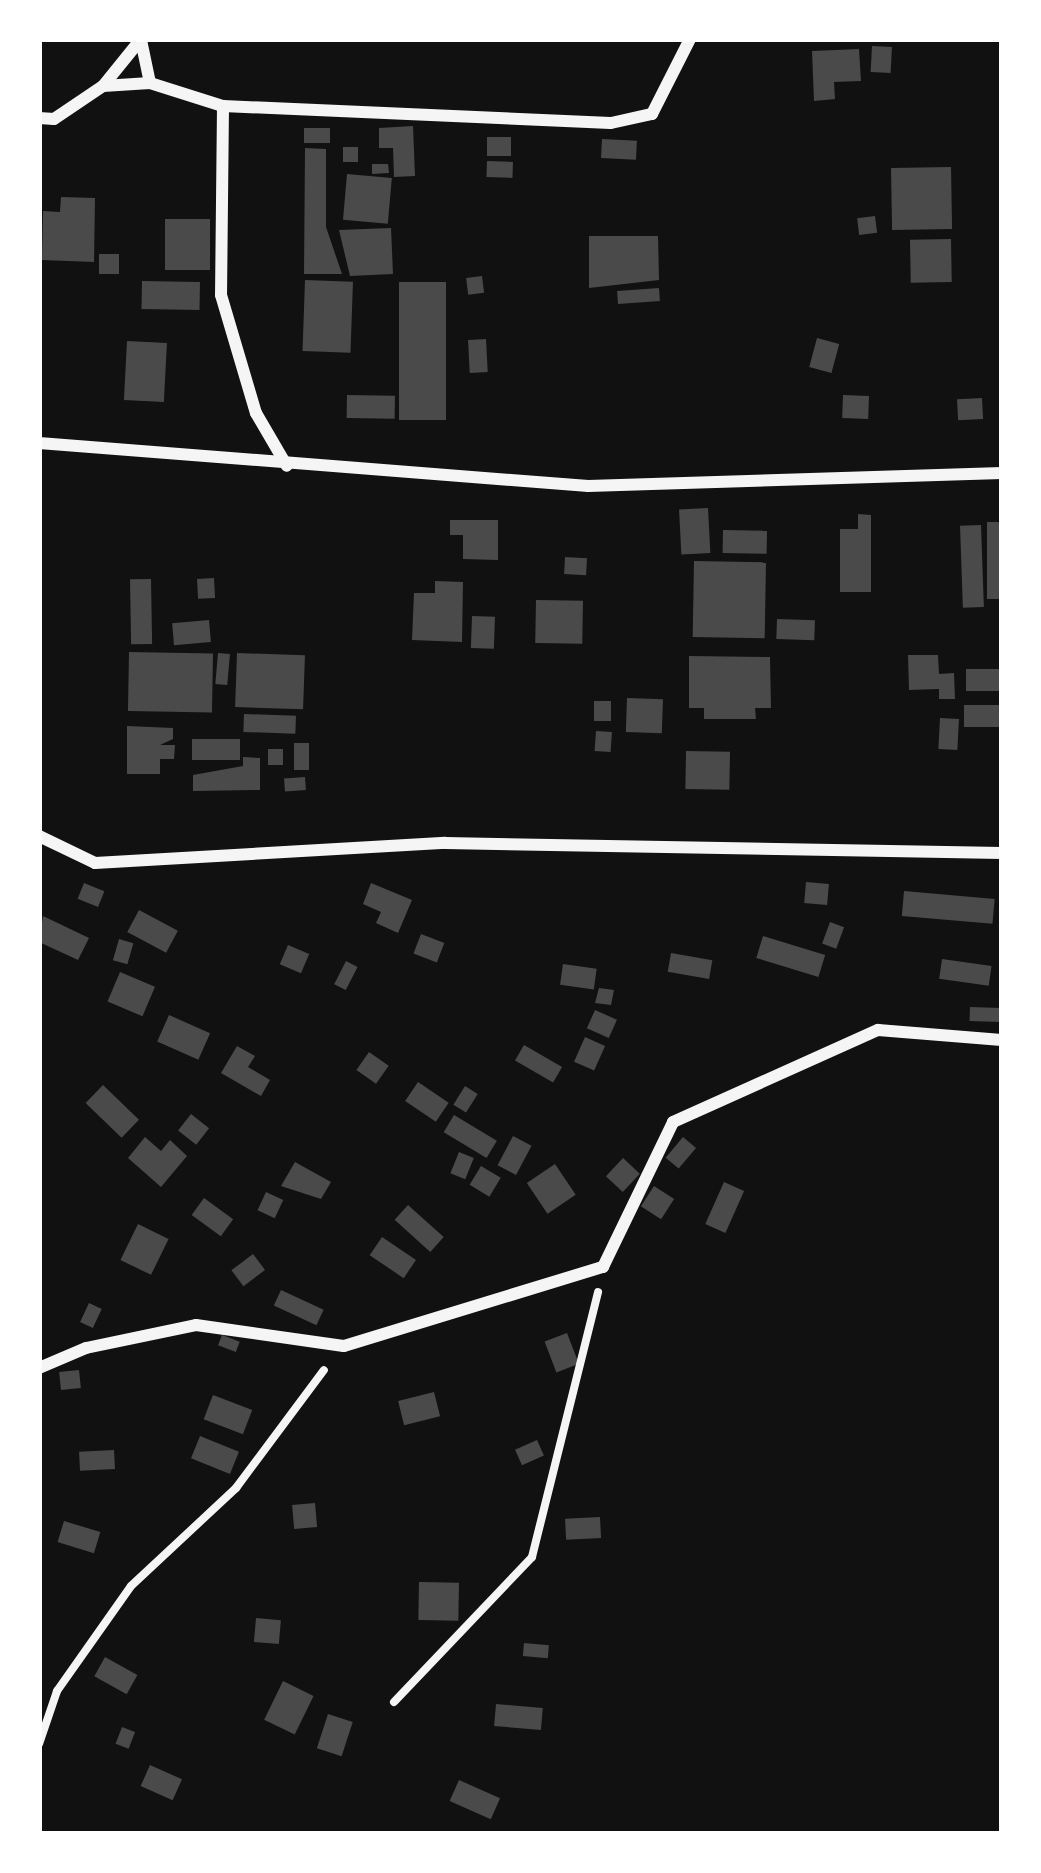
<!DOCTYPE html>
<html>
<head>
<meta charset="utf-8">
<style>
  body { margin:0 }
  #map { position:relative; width:1041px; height:1873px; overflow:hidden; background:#111; font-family:"Asap Condensed",sans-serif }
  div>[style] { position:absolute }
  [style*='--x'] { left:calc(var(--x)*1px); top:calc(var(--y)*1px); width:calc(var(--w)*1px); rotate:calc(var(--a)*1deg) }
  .building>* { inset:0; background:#4a4a4a; transform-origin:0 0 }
  .path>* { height:8px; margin:-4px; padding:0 4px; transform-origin:4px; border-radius:4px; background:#f5f5f5 }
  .minor>* { height:12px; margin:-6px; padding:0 6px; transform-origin:6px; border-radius:6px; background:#f5f5f5 }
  span { translate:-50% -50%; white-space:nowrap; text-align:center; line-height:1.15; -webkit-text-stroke:9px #fff; paint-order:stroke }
  .frame { position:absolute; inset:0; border:42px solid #fff; pointer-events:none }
</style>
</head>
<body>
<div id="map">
  <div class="building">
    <i style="left:872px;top:46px;width:20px;height:26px;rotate:3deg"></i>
    <i style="clip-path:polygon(859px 49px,861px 81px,834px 82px,835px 99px,814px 101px,812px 51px)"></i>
    <i style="clip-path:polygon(413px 126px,415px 176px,394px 177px,393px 148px,379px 148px,379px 128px)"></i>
    <i style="left:304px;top:128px;width:26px;height:15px"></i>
    <i style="left:487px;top:137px;width:24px;height:19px"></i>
    <i style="left:602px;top:139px;width:35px;height:19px;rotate:3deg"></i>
    <i style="left:343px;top:147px;width:15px;height:15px"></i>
    <i style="clip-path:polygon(305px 148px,326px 149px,326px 227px,342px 274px,304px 274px)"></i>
    <i style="left:487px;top:161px;width:26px;height:16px;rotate:2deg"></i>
    <i style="clip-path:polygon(372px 164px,388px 164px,389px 173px,372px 174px)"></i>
    <i style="left:951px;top:167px;width:62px;height:60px;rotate:89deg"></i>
    <i style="left:347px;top:174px;width:45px;height:46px;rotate:5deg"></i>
    <i style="clip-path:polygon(61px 197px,95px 198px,94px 262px,42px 260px,43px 211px,60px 212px)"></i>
    <i style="left:875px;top:216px;width:17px;height:18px;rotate:83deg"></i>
    <i style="left:165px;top:219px;width:45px;height:51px"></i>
    <i style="clip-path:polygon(391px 228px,393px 274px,350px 276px,339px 230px)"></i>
    <i style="clip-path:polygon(589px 236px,658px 236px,659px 280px,589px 288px)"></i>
    <i style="left:951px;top:239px;width:43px;height:41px;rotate:89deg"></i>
    <i style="left:99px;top:254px;width:20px;height:20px"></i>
    <i style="left:482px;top:276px;width:17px;height:16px;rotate:83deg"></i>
    <i style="left:305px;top:280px;width:48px;height:71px;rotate:2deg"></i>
    <i style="left:142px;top:281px;width:58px;height:28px;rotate:1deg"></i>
    <i style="left:399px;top:282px;width:47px;height:138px"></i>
    <i style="left:659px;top:288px;width:13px;height:42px;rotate:86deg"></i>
    <i style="left:817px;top:338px;width:23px;height:30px;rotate:15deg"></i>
    <i style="left:486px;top:339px;width:33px;height:18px;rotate:87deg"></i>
    <i style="left:127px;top:341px;width:40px;height:59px;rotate:3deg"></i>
    <i style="left:347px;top:395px;width:48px;height:23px;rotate:1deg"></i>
    <i style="left:843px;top:395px;width:26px;height:23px;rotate:2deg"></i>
    <i style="left:982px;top:398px;width:21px;height:25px;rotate:87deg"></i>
    <i style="left:708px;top:508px;width:45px;height:29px;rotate:87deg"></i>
    <i style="clip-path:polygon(858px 514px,871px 515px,871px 592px,840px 592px,840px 529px,858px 529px)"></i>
    <i style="clip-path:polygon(450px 520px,498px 520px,498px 560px,463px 559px,463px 535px,450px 535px)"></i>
    <i style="left:987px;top:522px;width:15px;height:77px"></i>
    <i style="left:981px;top:525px;width:82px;height:21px;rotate:88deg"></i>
    <i style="left:723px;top:530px;width:44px;height:23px;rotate:1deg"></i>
    <i style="left:565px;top:557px;width:22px;height:17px;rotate:3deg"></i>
    <i style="left:694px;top:561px;width:72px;height:76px;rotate:1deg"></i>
    <i style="left:214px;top:578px;width:20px;height:17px;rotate:87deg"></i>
    <i style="left:151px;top:579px;width:65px;height:21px;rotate:89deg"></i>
    <i style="clip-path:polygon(435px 581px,463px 582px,462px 642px,412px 640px,414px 593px,435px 593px)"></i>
    <i style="left:536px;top:600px;width:47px;height:43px;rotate:1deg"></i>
    <i style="left:472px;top:616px;width:23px;height:32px;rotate:2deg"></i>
    <i style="left:777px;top:619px;width:38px;height:20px;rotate:2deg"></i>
    <i style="left:209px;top:620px;width:22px;height:37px;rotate:85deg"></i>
    <i style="left:129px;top:652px;width:84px;height:59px;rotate:1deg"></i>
    <i style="left:218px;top:653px;width:12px;height:31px;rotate:5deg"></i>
    <i style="left:237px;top:653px;width:68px;height:54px;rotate:2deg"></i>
    <i style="clip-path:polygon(908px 655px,938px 655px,939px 674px,954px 673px,955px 699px,939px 699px,939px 689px,909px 690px)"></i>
    <i style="clip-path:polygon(689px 656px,770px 657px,771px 708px,755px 708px,756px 719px,704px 719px,704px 708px,689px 708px)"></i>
    <i style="left:966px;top:669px;width:36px;height:22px"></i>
    <i style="left:627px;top:698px;width:36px;height:34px;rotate:2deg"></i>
    <i style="left:594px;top:701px;width:17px;height:20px"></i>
    <i style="left:1002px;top:705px;width:22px;height:38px;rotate:90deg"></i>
    <i style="left:244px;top:714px;width:52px;height:18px;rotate:2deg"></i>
    <i style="left:940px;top:718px;width:19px;height:31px;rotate:3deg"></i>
    <i style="clip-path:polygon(127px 726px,173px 728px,173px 739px,160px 745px,175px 745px,174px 759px,160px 759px,160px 774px,127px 774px)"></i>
    <i style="left:596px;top:731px;width:16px;height:20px;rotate:4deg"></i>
    <i style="left:240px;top:739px;width:21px;height:48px;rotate:90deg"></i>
    <i style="left:294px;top:743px;width:15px;height:27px"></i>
    <i style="left:268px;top:749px;width:15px;height:16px"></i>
    <i style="left:686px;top:751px;width:44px;height:38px;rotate:1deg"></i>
    <i style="clip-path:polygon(243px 757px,260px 758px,260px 790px,193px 791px,193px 775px,243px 766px)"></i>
    <i style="left:305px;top:777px;width:13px;height:21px;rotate:86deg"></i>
    <i style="left:806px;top:882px;width:23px;height:21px;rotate:5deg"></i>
    <i style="left:84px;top:883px;width:22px;height:17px;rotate:22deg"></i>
    <i style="clip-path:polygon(371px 883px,412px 900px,398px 933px,376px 923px,381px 912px,363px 904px)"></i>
    <i style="left:904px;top:891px;width:91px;height:25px;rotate:5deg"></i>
    <i style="left:139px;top:910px;width:44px;height:25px;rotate:28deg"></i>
    <i style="clip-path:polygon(43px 916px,89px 938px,78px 960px,39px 942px)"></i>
    <i style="left:830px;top:922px;width:15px;height:23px;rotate:20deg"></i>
    <i style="left:421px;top:934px;width:25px;height:21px;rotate:21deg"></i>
    <i style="left:763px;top:936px;width:65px;height:23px;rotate:17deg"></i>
    <i style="left:119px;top:939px;width:15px;height:22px;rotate:16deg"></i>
    <i style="left:288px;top:945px;width:23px;height:21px;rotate:23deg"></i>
    <i style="left:671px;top:953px;width:42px;height:19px;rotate:10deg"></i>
    <i style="left:942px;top:959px;width:50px;height:20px;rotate:8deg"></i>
    <i style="left:346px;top:961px;width:13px;height:26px;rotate:27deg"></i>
    <i style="left:563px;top:964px;width:34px;height:21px;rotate:8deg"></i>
    <i style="left:120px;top:972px;width:38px;height:32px;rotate:23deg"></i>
    <i style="clip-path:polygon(599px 988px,614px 990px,611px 1005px,595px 1003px)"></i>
    <i style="left:970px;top:1007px;width:31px;height:14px;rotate:2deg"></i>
    <i style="left:595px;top:1010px;width:24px;height:20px;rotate:24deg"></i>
    <i style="left:169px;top:1015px;width:45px;height:29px;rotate:24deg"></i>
    <i style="left:585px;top:1037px;width:22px;height:27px;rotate:24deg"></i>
    <i style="left:524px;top:1045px;width:44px;height:18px;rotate:30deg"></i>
    <i style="clip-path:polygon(237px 1046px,255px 1056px,248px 1067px,270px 1080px,261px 1096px,221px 1073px)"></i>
    <i style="left:369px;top:1052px;width:24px;height:22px;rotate:35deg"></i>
    <i style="left:418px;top:1082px;width:37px;height:23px;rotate:34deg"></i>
    <i style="left:103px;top:1085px;width:50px;height:25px;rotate:44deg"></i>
    <i style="left:465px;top:1086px;width:15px;height:22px;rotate:32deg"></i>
    <i style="left:191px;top:1114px;width:23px;height:21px;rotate:38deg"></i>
    <i style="left:454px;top:1115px;width:50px;height:20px;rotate:31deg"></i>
    <i style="left:513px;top:1136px;width:21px;height:33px;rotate:28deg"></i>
    <i style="clip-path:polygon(145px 1137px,161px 1151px,170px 1140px,187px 1156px,161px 1187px,128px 1158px)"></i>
    <i style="left:683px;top:1137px;width:17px;height:27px;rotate:40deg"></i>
    <i style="left:459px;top:1152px;width:16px;height:23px;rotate:22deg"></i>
    <i style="left:623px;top:1158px;width:23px;height:25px;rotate:43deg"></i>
    <i style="clip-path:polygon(295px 1162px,331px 1182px,321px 1199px,281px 1186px)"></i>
    <i style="left:555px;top:1164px;width:37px;height:34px;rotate:56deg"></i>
    <i style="left:481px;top:1166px;width:23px;height:22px;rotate:31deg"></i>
    <i style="left:724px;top:1182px;width:22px;height:46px;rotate:24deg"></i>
    <i style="left:654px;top:1186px;width:24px;height:24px;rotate:33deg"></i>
    <i style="left:266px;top:1192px;width:19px;height:20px;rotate:25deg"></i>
    <i style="left:204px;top:1198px;width:36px;height:21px;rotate:36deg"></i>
    <i style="left:408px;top:1205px;width:48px;height:20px;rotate:42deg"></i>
    <i style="left:138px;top:1224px;width:34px;height:40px;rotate:26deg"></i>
    <i style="left:382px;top:1237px;width:41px;height:22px;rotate:34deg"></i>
    <i style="left:253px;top:1254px;width:20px;height:27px;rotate:53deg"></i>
    <i style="left:281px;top:1290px;width:47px;height:17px;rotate:25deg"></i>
    <i style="left:89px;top:1303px;width:14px;height:21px;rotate:25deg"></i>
    <i style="left:567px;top:1333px;width:33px;height:24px;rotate:69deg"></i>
    <i style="left:222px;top:1335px;width:19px;height:11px;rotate:21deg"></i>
    <i style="left:79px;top:1370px;width:18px;height:20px;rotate:84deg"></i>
    <i style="left:434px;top:1392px;width:25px;height:37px;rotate:76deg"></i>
    <i style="left:213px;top:1395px;width:42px;height:26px;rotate:21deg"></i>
    <i style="left:200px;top:1436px;width:42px;height:24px;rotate:22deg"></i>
    <i style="left:537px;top:1440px;width:17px;height:24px;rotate:66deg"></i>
    <i style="left:114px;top:1450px;width:19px;height:35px;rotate:87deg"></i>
    <i style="left:315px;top:1503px;width:24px;height:23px;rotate:85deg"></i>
    <i style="left:600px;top:1517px;width:21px;height:35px;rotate:87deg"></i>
    <i style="left:64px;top:1521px;width:38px;height:22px;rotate:17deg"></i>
    <i style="left:419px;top:1582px;width:40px;height:38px;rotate:1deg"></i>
    <i style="left:256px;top:1618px;width:25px;height:24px;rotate:5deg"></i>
    <i style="left:524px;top:1643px;width:25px;height:13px;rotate:5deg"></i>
    <i style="left:105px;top:1657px;width:37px;height:22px;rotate:29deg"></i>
    <i style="left:283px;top:1681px;width:34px;height:43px;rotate:26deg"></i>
    <i style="left:496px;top:1704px;width:47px;height:22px;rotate:5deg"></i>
    <i style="left:328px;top:1714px;width:26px;height:36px;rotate:18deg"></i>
    <i style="left:122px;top:1727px;width:14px;height:18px;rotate:21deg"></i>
    <i style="left:150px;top:1765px;width:35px;height:23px;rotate:24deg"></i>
    <i style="left:459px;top:1780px;width:45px;height:23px;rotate:24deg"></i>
  </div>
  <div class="path">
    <i style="--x:394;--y:1702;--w:200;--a:-46.4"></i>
    <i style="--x:532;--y:1557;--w:273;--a:-76"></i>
    <i style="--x:39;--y:1744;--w:56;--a:-71.2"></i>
    <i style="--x:57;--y:1691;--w:128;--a:-54.8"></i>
    <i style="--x:131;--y:1586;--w:144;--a:-43"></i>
    <i style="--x:236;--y:1488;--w:147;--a:-53.3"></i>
  </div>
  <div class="minor">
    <i style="--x:141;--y:40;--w:44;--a:78.2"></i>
    <i style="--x:103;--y:86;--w:47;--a:-3.7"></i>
    <i style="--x:150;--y:83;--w:77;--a:17.5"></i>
    <i style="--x:223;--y:106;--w:189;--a:90.6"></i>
    <i style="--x:221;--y:295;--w:123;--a:73.5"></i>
    <i style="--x:256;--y:413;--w:61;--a:59.7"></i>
    <i style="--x:223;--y:106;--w:388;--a:2.5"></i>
    <i style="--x:611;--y:123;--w:42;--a:-12.4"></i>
    <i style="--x:652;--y:114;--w:84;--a:-63.1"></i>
    <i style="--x:39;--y:118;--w:15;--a:4"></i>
    <i style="--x:54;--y:119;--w:59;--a:-34"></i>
    <i style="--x:103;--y:86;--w:60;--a:-51"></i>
    <i style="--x:39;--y:443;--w:551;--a:4.48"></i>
    <i style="--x:588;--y:486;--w:414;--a:-1.8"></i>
    <i style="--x:39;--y:836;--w:62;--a:25.7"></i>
    <i style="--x:95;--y:863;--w:351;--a:-3.3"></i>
    <i style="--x:445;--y:843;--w:557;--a:1.03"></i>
    <i style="--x:39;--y:1368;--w:51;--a:-23.1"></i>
    <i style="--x:86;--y:1348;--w:112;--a:-11.8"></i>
    <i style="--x:196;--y:1325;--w:149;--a:8.1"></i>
    <i style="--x:344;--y:1346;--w:271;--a:-17"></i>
    <i style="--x:603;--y:1267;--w:161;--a:-64.2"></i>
    <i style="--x:673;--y:1122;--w:225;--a:-24.2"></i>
    <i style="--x:878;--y:1030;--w:124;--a:4.6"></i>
  </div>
  <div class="frame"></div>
</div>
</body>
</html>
